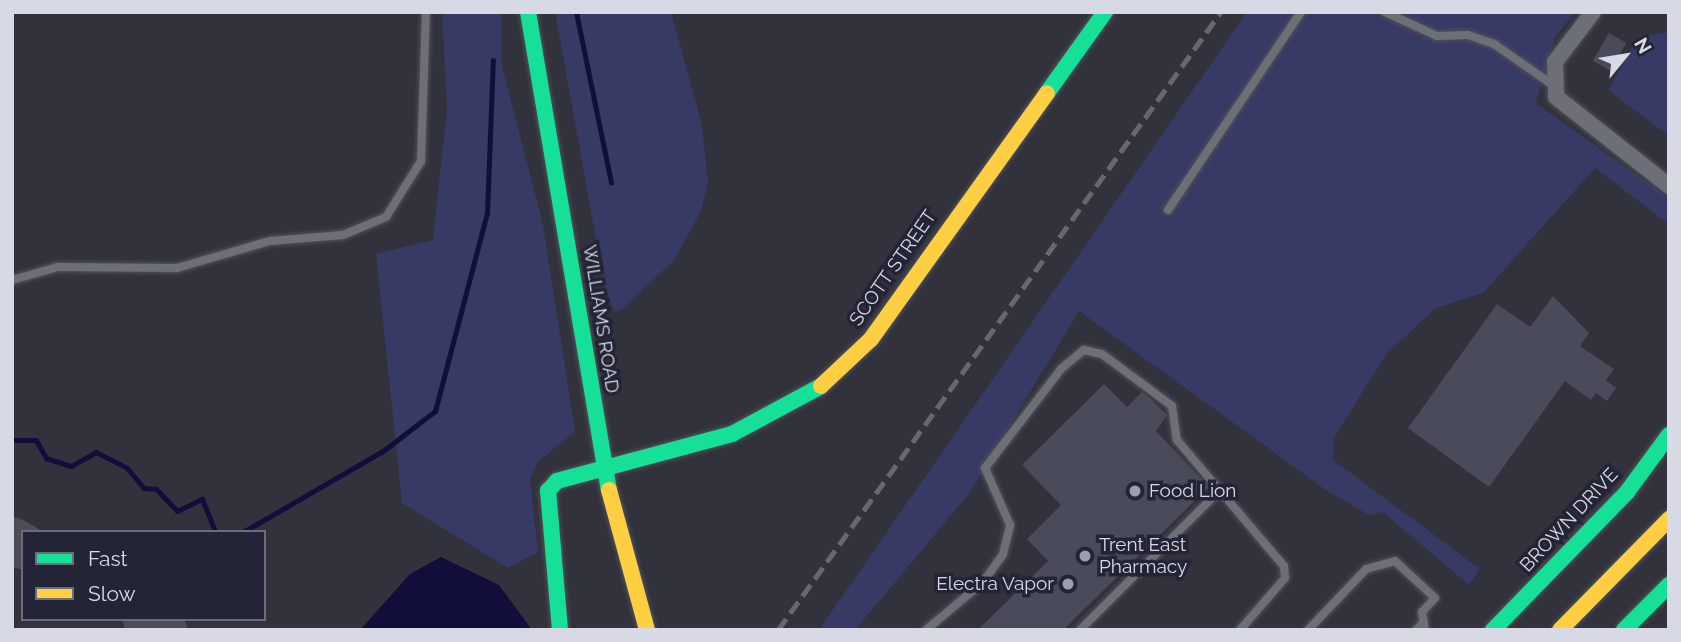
<!DOCTYPE html>
<html>
<head>
<meta charset="utf-8">
<style>
  body { margin:0 }
  #map { position:relative; width:1681px; height:642px; overflow:hidden; background:#31323c; font-family:Raleway,sans-serif }
  div>[style] { position:absolute }
  [style*='--x'] { left:calc(var(--x)*1px); top:calc(var(--y)*1px); width:calc(var(--w)*1px); rotate:calc(var(--a)*1deg) }
  .green>* { inset:0; background:#373a65 }
  .water>* { inset:0; background:#120e3b }
  .stream>* { height:5px; margin:-2.5px; padding:0 2.5px; transform-origin:2.5px; border-radius:2.5px; background:#120e3b }
  .taxiway>* { height:46px; margin:-23px; padding:0 23px; transform-origin:23px; border-radius:23px; background:#4c4d56 }
  .building>* { inset:0; background:#4a4b5a; transform-origin:0 0 }
  .roads { filter:drop-shadow(0 0 2px #505159) drop-shadow(0 0 2px #505159) }
  .lane>* { height:8px; margin:-4px; padding:0 4px; transform-origin:4px; border-radius:4px; background:#6d6f77 }
  .street>* { height:16px; margin:-8px; padding:0 8px; transform-origin:8px; border-radius:8px; background:#6d6f77 }
  .fast>* { height:16px; margin:-8px; padding:0 8px; transform-origin:8px; border-radius:8px; background:#16e098 }
  .slow>* { height:16px; margin:-8px; padding:0 8px; transform-origin:8px; border-radius:8px; background:#ffcf43 }
  .rail>* { height:5px; margin-top:-2.5px; transform-origin:0; background:repeating-linear-gradient(90deg,#67686f 0 14px,transparent 0 21px) }
  .dots>* { width:19px; height:19px; translate:-50% -50%; box-sizing:border-box; border:4px solid #232536; border-radius:50% }
  span { translate:-50% -50%; white-space:nowrap; text-align:center; line-height:1.15; -webkit-text-stroke:7px #232536; paint-order:stroke }
  .street-label { font-size:19px; color:#d7d9e4 }
  .poi-label { font-size:19px; color:#d7d9e4 }
  .left { translate:0 -50%; text-align:left }
  .right { translate:-100% -50%; text-align:right }
  .frame { position:absolute; inset:0; border:14px solid #d7d9e4; pointer-events:none }
  .legend { position:absolute; left:21px; top:530px; width:245px; height:91px; box-sizing:border-box; background:#232536; border:2px solid #6b6d7c; margin:0; padding:9px 12px; list-style:none; font-size:21px; color:#d7d9e4 }
  .legend li { display:flex; align-items:center; gap:14px; height:35px }
  .legend b { width:35px; border:2px solid #6b6d7c }
  .north { position:absolute; left:1590px; top:21px; width:70px; height:70px; -webkit-text-stroke:5px #232536; paint-order:stroke; rotate:60deg; font-size:19px; font-weight:700; line-height:28px; text-align:center; color:#d7d9e4 }
  .north::after { content:''; display:block; margin:auto; width:24px; height:32px; background:#d7d9e4; clip-path:polygon(50% 0,100% 100%,50% 72%,0 100%) }
</style>
</head>
<body>
<div id="map">
  <div class="green">
    <i style="clip-path:polygon(442px 12px,501px 12px,501px 62px,543px 225px,575px 431px,537px 463px,530px 479px,538px 552px,508px 568px,402px 503px,376px 254px,433px 240px,447px 109px)"></i>
    <i style="clip-path:polygon(555px 12px,671px 12px,702px 125px,708px 183px,701px 211px,674px 260px,620px 311px,614px 311px,605px 289px)"></i>
    <i style="clip-path:polygon(1247px 12px,1575px 12px,1555px 37px,1536px 103px,1669px 198px,1669px 224px,1595px 168px,1483px 293px,1436px 308px,1387px 353px,1333px 439px,1333px 460px,1480px 569px,1469px 585px,1383px 512px,1369px 515px,1326px 490px,1079px 311px,968px 495px,855px 630px,819px 630px)"></i>
    <i style="clip-path:polygon(1669px 32px,1669px 136px,1608px 90px,1638px 38px)"></i>
  </div>
  <div class="water">
    <i style="clip-path:polygon(441px 557px,499px 585px,532px 630px,360px 630px,410px 574px)"></i>
  </div>
  <div class="stream">
    <i style="--x:576;--y:12;--w:174;--a:78.4"></i>
    <i style="--x:12;--y:440;--w:24;--a:0"></i>
    <i style="--x:36;--y:440;--w:21;--a:61"></i>
    <i style="--x:46;--y:458;--w:26;--a:18"></i>
    <i style="--x:71;--y:466;--w:29;--a:-29"></i>
    <i style="--x:96;--y:452;--w:35;--a:27"></i>
    <i style="--x:127;--y:468;--w:26;--a:50"></i>
    <i style="--x:144;--y:488;--w:12;--a:5"></i>
    <i style="--x:156;--y:489;--w:30;--a:46"></i>
    <i style="--x:177;--y:511;--w:28;--a:-26"></i>
    <i style="--x:202;--y:499;--w:35;--a:68"></i>
    <i style="--x:243;--y:532;--w:162;--a:-30.1"></i>
    <i style="--x:383;--y:451;--w:66;--a:-37.6"></i>
    <i style="--x:435;--y:411;--w:205;--a:-75.3"></i>
    <i style="--x:487;--y:213;--w:153;--a:-87.8"></i>
  </div>
  <div class="taxiway">
    <i style="--x:12;--y:540;--w:13;--a:29"></i>
    <i style="--x:146;--y:619;--w:21;--a:31"></i>
  </div>
  <div class="building">
    <i style="left:1609px;top:33px;width:20px;height:32px;rotate:30deg"></i>
    <i style="clip-path:polygon(1553px 296px,1589px 333px,1580px 346px,1614px 369px,1606px 380px,1616px 388px,1607px 401px,1596px 393px,1591px 400px,1565px 381px,1489px 487px,1408px 428px,1497px 304px,1530px 327px)"></i>
    <i style="clip-path:polygon(1104px 384px,1127px 407px,1142px 392px,1151px 399px,1167px 415px,1156px 431px,1209px 487px,1063px 630px,978px 630px,1048px 561px,1027px 539px,1061px 505px,1022px 465px)"></i>
  </div>
  <div class="roads">
    <div class="lane">
      <i style="--x:1385;--y:12;--w:57;--a:24.8"></i>
      <i style="--x:1437;--y:36;--w:31;--a:-2"></i>
      <i style="--x:1468;--y:35;--w:28;--a:19"></i>
      <i style="--x:1494;--y:44;--w:72;--a:34.8"></i>
      <i style="--x:1168;--y:210;--w:239;--a:-56.1"></i>
      <i style="--x:12;--y:280;--w:48;--a:-15.8"></i>
      <i style="--x:58;--y:267;--w:119;--a:0.5"></i>
      <i style="--x:177;--y:268;--w:97;--a:-16.2"></i>
      <i style="--x:270;--y:241;--w:73;--a:-4.7"></i>
      <i style="--x:343;--y:235;--w:47;--a:-22.7"></i>
      <i style="--x:386;--y:217;--w:66;--a:-58"></i>
      <i style="--x:421;--y:161;--w:149;--a:-88.1"></i>
      <i style="--x:926;--y:630;--w:75;--a:-40.1"></i>
      <i style="--x:983;--y:582;--w:34;--a:-54"></i>
      <i style="--x:1003;--y:554;--w:30;--a:-76"></i>
      <i style="--x:1010;--y:525;--w:62;--a:-113.7"></i>
      <i style="--x:985;--y:468;--w:125;--a:-52.5"></i>
      <i style="--x:1061;--y:369;--w:30;--a:-40"></i>
      <i style="--x:1084;--y:350;--w:18;--a:13"></i>
      <i style="--x:1102;--y:354;--w:87;--a:36.6"></i>
      <i style="--x:1172;--y:406;--w:34;--a:82"></i>
      <i style="--x:1177;--y:440;--w:165;--a:49.7"></i>
      <i style="--x:1284;--y:566;--w:12;--a:85"></i>
      <i style="--x:1285;--y:578;--w:69;--a:130.9"></i>
      <i style="--x:1080;--y:630;--w:198;--a:-45"></i>
      <i style="--x:1308;--y:630;--w:84;--a:-46.4"></i>
      <i style="--x:1366;--y:569;--w:30;--a:-15"></i>
      <i style="--x:1395;--y:561;--w:54;--a:42.8"></i>
      <i style="--x:1435;--y:598;--w:19;--a:133"></i>
      <i style="--x:1422;--y:612;--w:18;--a:81"></i>
      <i style="--x:1416;--y:630;--w:11;--a:-45"></i>
    </div>
    <div class="street">
      <i style="--x:1593;--y:12;--w:63;--a:127.2"></i>
      <i style="--x:1555;--y:62;--w:35;--a:88"></i>
      <i style="--x:1556;--y:97;--w:144;--a:38.2"></i>
    </div>
    <div class="fast">
      <i style="--x:528;--y:12;--w:485;--a:80.4"></i>
      <i style="--x:1047;--y:93;--w:100;--a:-54.4"></i>
      <i style="--x:560;--y:630;--w:140;--a:-94.9"></i>
      <i style="--x:548;--y:491;--w:13;--a:-48"></i>
      <i style="--x:557;--y:481;--w:181;--a:-15"></i>
      <i style="--x:732;--y:434;--w:101;--a:-28.3"></i>
      <i style="--x:1493;--y:630;--w:192;--a:-45.8"></i>
      <i style="--x:1627;--y:492;--w:71;--a:-53.6"></i>
      <i style="--x:1624;--y:630;--w:64;--a:-45"></i>
    </div>
    <div class="slow">
      <i style="--x:821;--y:386;--w:69;--a:-43.2"></i>
      <i style="--x:871;--y:339;--w:302;--a:-54.4"></i>
      <i style="--x:609;--y:490;--w:145;--a:74.8"></i>
      <i style="--x:1560;--y:630;--w:156;--a:-45.5"></i>
    </div>
  </div>
  <div class="rail">
    <i style="--x:778;--y:630;--w:760;--a:-54.37"></i>
  </div>
  <div class="dots">
    <i style="left:1135px;top:491px;background:#9d9fa9"></i>
    <i style="left:1085px;top:556px;background:#9d9fa9"></i>
    <i style="left:1068px;top:584px;background:#9d9fa9"></i>
  </div>
  <div class="street-label">
    <span style="left:893px;top:268px;rotate:-55deg">SCOTT STREET</span>
    <span style="left:601px;top:319px;rotate:81deg">WILLIAMS ROAD</span>
    <span style="left:1569px;top:520px;rotate:-47deg">BROWN DRIVE</span>
  </div>
  <div class="poi-label">
    <span class="left" style="left:1149px;top:491px">Food Lion</span>
    <span class="left" style="left:1099px;top:556px">Trent East<br>Pharmacy</span>
    <span class="right" style="left:1054px;top:584px">Electra Vapor</span>
  </div>
  <div class="frame"></div>
  <ul class="legend">
  <li><b style="height:9px;background:#16e098"></b>Fast</li>
  <li><b style="height:9px;background:#ffcf43"></b>Slow</li>
  </ul>
  <div class="north">N</div>
</div>
</body>
</html>
